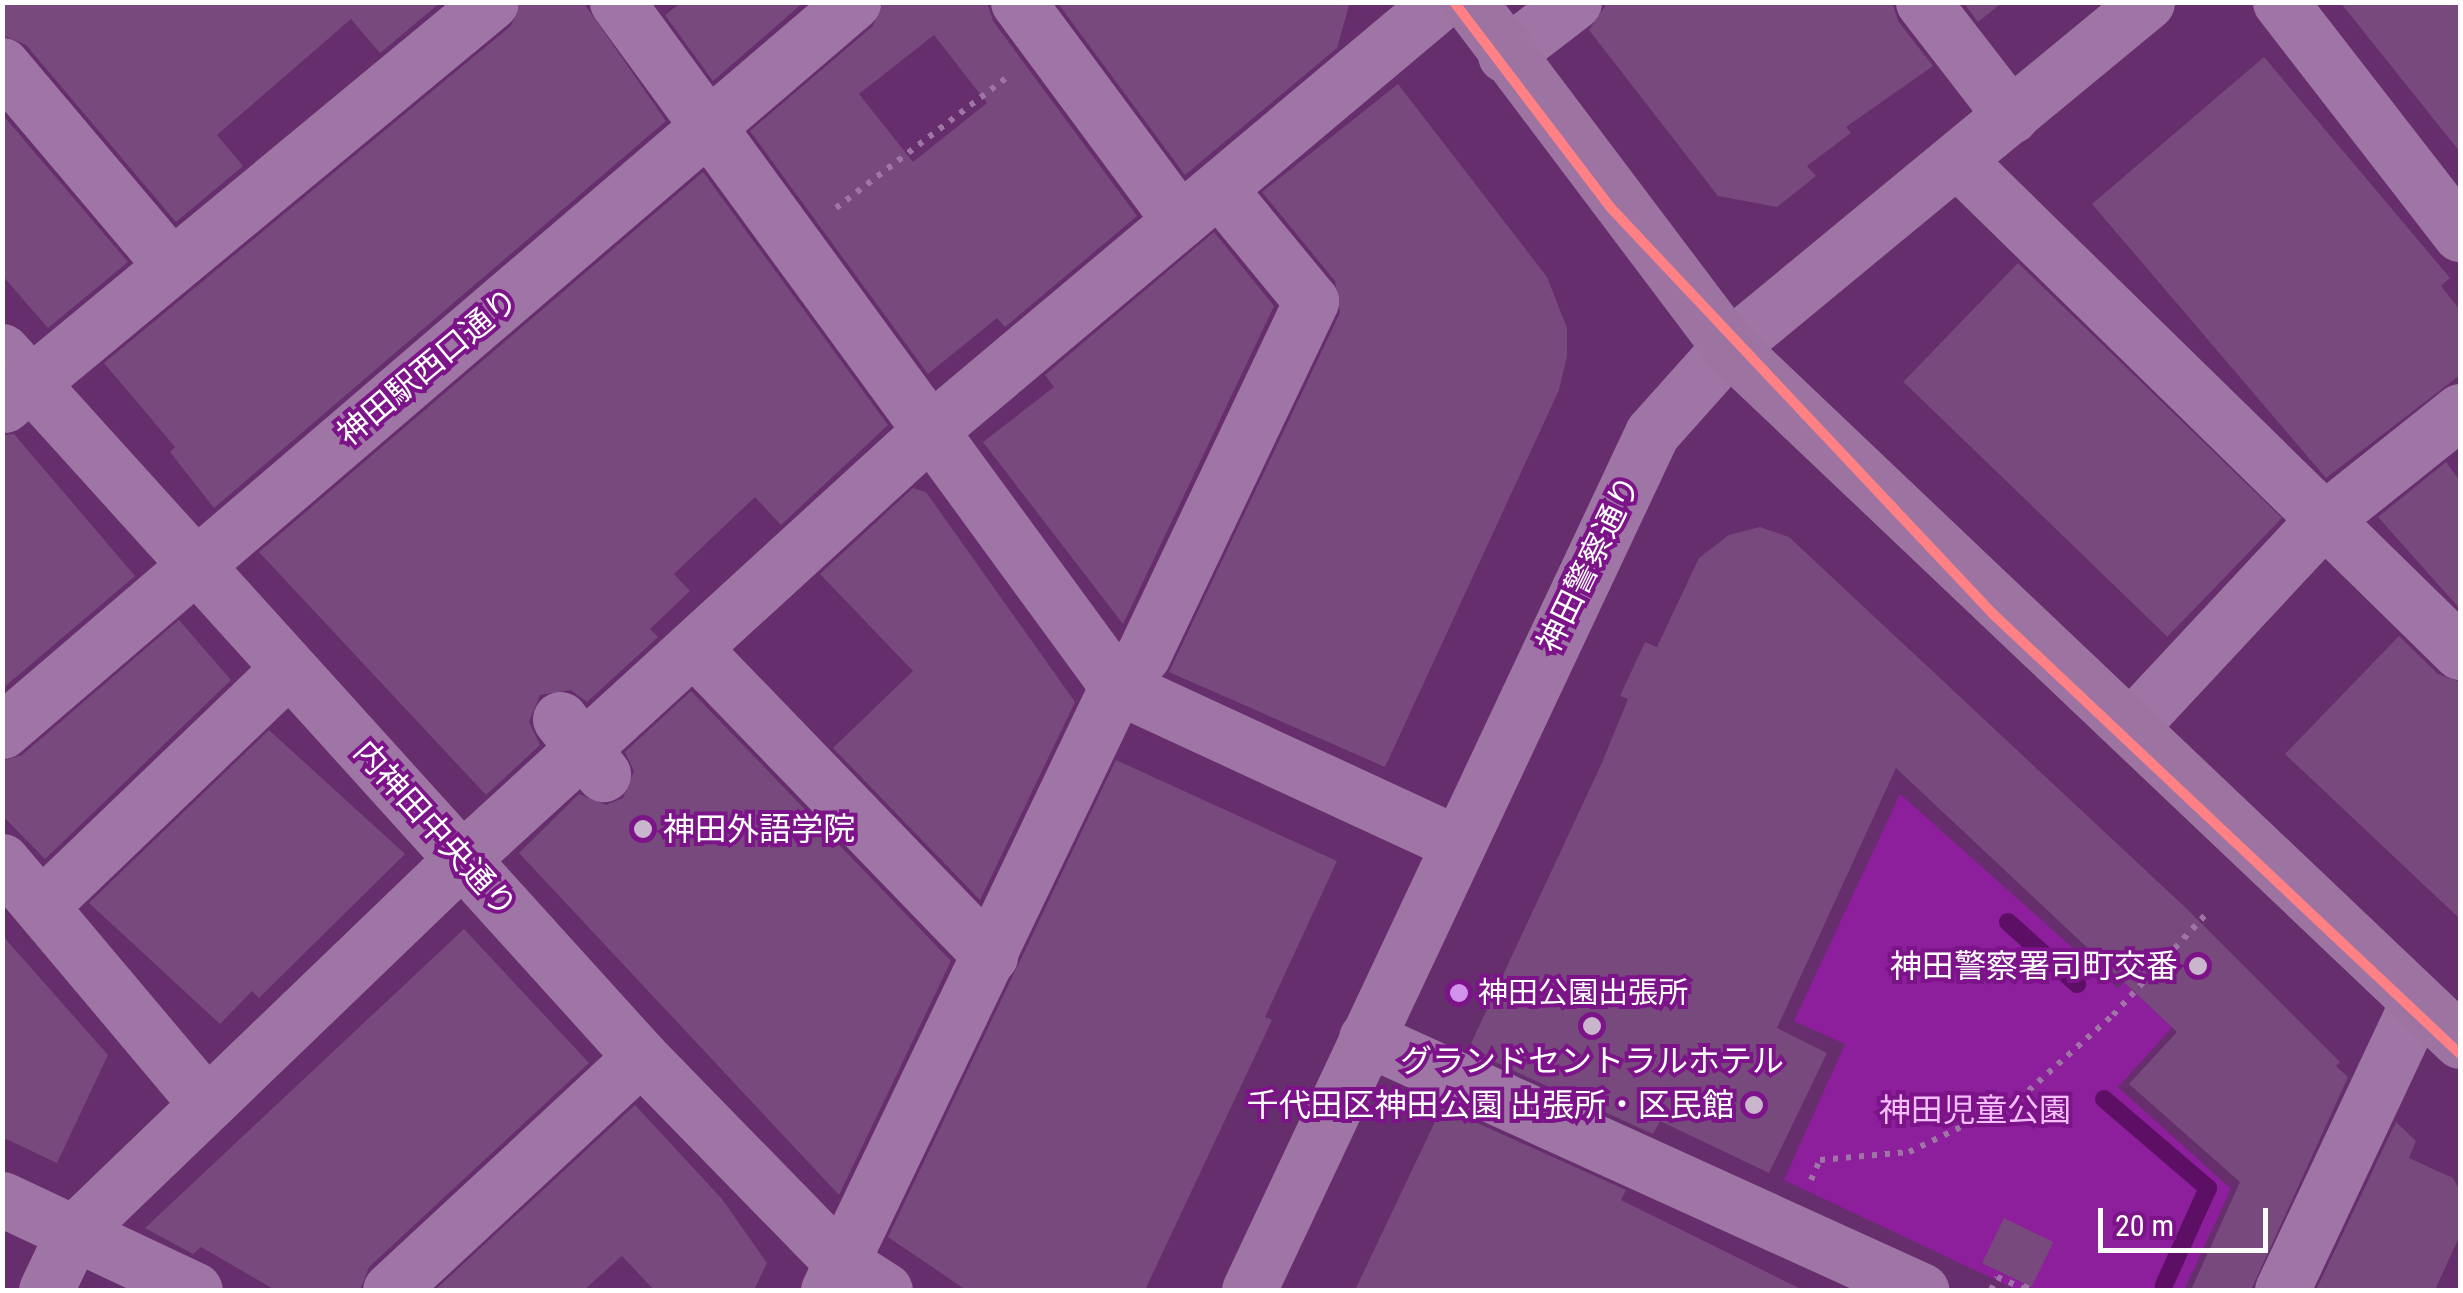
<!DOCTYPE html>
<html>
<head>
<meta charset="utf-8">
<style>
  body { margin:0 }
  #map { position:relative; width:2463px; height:1293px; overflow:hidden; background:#672e6e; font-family:"Roboto Condensed","Noto Sans JP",sans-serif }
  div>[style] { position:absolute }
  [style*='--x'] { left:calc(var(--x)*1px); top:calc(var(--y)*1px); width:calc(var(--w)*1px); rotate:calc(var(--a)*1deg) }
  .green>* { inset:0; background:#8d1e9c }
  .stream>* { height:18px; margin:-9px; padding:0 9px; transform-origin:9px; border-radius:9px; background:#5d0f66 }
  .building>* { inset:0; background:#77497d; transform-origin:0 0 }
  .path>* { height:6px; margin-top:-3px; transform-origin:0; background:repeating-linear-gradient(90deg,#9e75a4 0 5px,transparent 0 13px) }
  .minor>* { height:55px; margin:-27.5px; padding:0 27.5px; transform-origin:27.5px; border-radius:27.5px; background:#9e75a4 }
  .major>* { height:55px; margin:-27.5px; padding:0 27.5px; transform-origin:27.5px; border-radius:27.5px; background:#9d74a1 }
  .minor-bridge>* { height:55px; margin:-27.5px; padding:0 27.5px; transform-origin:27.5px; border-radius:27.5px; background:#9e75a4 }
  .metro-1>* { height:10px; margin:-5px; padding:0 5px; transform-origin:5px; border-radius:5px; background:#ff8085 }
  .dots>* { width:28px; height:28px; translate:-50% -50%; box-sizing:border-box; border:5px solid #7c1389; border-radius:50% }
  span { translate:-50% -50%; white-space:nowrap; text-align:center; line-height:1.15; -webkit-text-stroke:8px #7c1389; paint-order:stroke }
  .bus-label { font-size:30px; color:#fff }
  .left { translate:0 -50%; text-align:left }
  .street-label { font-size:32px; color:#fff }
  .poi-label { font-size:32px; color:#fff }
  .right { translate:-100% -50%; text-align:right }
  .park-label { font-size:32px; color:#f4bffc }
  .frame { position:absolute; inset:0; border:5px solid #fff; pointer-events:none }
  .scale { position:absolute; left:2098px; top:1208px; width:170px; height:45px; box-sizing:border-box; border:5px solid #fff; border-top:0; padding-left:12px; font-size:30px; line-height:35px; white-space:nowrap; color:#fff; -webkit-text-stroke:8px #7c1389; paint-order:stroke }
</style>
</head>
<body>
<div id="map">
  <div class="green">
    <i style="clip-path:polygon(1900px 794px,2118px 988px,2142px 965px,2189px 1009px,2118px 1087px,2231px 1189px,2184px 1290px,2017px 1290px,1784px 1180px,1845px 1044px,1794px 1021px)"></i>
  </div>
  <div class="stream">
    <i style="--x:2008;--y:922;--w:93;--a:41.9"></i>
    <i style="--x:2104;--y:1099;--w:137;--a:40.6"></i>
    <i style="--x:2208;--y:1188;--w:107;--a:114.4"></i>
  </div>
  <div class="building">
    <i style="clip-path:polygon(2px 2px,441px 2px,380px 53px,351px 19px,217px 135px,243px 166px,176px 222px,26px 45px,2px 35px)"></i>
    <i style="clip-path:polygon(521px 2px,583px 2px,666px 121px,214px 508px,170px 452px,175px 447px,104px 363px,511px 26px)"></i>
    <i style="clip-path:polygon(682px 2px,804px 2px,713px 81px,665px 15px)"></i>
    <i style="clip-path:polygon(evenodd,883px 2px,987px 2px,993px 21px,1137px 216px,1005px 327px,997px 318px,928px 374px,750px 131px,873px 26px,883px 2px,934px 35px,987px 103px,913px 162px,859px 94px,934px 35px)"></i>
    <i style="clip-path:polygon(1057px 2px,1350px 2px,1337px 48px,1185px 175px)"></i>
    <i style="clip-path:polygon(1608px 2px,1892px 2px,1898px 21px,1933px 66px,1846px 127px,1851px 133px,1807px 166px,1816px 176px,1777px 207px,1718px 196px,1589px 30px)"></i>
    <i style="clip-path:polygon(1963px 2px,2003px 2px,1978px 22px)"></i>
    <i style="clip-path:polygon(2340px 2px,2460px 2px,2460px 152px)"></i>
    <i style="clip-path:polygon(2264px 57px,2450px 278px,2441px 286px,2460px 310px,2460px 375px,2326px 478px,2092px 204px)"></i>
    <i style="clip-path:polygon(1398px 84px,1547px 277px,1567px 328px,1567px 356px,1559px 390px,1385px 767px,1169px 672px,1340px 313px,1335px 281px,1262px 192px)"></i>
    <i style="clip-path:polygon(2px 114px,128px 262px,48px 328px,2px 275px)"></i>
    <i style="clip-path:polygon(703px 172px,888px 425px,781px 525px,755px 497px,674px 574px,690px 591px,650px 629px,658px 637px,587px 702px,571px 690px,540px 695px,529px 722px,540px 745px,486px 795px,259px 552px)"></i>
    <i style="clip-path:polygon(1214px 232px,1274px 306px,1123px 624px,983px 442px,1054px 387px,1045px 375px)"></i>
    <i style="left:2018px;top:263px;width:367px;height:165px;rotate:44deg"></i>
    <i style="clip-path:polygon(14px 434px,135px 576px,2px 689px,2px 435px)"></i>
    <i style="clip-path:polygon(2446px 462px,2460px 481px,2460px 609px,2378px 517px)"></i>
    <i style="clip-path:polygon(913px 488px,926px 492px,1075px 702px,980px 900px,833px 748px,913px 671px,820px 574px)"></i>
    <i style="clip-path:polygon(1760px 527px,1789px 537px,2187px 909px,2340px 1062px,2336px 1066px,2348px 1077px,2251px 1290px,2191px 1290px,2240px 1182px,2129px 1084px,2177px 1032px,1896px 768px,1777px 1028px,1827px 1053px,1769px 1173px,1660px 1121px,1653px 1134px,1468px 1050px,1601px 765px,1628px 699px,1620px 696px,1645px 642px,1657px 647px,1699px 558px,1729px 535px)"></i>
    <i style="clip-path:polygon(179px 620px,231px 680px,45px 859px,2px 815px,2px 761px,22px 755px)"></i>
    <i style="clip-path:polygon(2399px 636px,2438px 674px,2460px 682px,2460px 919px,2285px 754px)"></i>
    <i style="clip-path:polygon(691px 691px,951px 961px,839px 1195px,519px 853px,579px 794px,606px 805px,623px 798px,634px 771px,625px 752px)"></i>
    <i style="clip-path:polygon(269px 730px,405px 854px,259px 998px,252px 991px,220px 1024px,89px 903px)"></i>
    <i style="clip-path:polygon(1116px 760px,1337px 861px,1265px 1017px,1272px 1020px,1145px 1290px,966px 1290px,888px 1237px)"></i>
    <i style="clip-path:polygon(464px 929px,589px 1063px,369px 1267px,360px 1290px,275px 1290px,201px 1247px,193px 1254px,145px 1228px)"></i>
    <i style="clip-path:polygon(2px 935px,108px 1055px,57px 1163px,2px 1137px)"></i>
    <i style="clip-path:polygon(635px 1105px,722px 1199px,767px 1263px,754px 1290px,654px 1290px,622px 1256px,584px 1290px,435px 1290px)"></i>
    <i style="clip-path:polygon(1442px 1107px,1626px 1190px,1621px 1200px,1803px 1290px,1355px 1290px)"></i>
    <i style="clip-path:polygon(2396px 1122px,2416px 1141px,2409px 1158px,2453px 1178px,2460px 1191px,2460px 1235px,2435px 1290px,2316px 1290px)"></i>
    <i style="left:2004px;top:1218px;width:55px;height:50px;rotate:26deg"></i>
  </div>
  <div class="path">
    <i style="--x:836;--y:208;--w:213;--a:-37.4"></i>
    <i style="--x:1811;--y:1180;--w:22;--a:-66"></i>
    <i style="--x:1820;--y:1160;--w:89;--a:-5.1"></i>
    <i style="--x:1909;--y:1152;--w:122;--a:-25.7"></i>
    <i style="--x:2019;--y:1099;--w:126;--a:-41.8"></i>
    <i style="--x:2113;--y:1015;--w:139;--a:-47.3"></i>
    <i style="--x:1991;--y:1290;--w:14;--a:-65"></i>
    <i style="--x:1997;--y:1277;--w:30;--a:23"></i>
    <i style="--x:2025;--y:1289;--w:7;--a:-63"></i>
  </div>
  <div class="minor">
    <i style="--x:617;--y:2;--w:847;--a:53.83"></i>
    <i style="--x:1117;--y:686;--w:371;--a:24.8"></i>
    <i style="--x:1018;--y:2;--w:272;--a:53.5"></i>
    <i style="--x:1923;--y:2;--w:144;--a:52.3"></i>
    <i style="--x:2280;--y:2;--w:294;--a:52.2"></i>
    <i style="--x:1505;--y:55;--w:87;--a:-37.5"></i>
    <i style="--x:2;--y:65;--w:263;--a:49.8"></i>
    <i style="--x:1957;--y:160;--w:704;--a:44.37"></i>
    <i style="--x:2;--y:351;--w:952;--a:47.85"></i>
    <i style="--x:641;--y:1057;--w:286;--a:45.7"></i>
    <i style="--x:841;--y:1262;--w:52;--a:32.5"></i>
    <i style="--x:4;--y:405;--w:632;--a:-39.61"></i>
    <i style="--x:693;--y:648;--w:428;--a:46"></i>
    <i style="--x:2130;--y:727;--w:280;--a:-47"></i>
    <i style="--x:2321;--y:522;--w:178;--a:-38.6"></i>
    <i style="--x:2;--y:731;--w:1121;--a:-40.58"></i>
    <i style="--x:2;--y:861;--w:315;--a:49.9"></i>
    <i style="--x:43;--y:904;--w:339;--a:-43.8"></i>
    <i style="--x:1366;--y:1038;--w:610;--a:24.42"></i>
    <i style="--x:2;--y:1199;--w:213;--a:25.2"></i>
    <i style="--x:46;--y:1290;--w:63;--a:-64.7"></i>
    <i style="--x:73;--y:1233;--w:541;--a:-43.88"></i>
    <i style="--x:463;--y:858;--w:637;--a:-42.46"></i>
    <i style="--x:933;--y:428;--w:662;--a:-40.04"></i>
    <i style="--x:390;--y:1290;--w:342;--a:-42.9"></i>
    <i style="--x:828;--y:1290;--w:670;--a:-64.43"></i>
    <i style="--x:1117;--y:686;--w:40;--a:-50"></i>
    <i style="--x:1143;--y:655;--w:392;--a:-64.6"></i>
    <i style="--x:1311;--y:301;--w:145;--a:-129.4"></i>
    <i style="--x:1249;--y:1290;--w:947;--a:-64.81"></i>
    <i style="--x:1652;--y:433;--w:115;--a:-48.2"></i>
    <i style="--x:1729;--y:347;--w:542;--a:-39.53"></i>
    <i style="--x:2282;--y:1290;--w:319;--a:-64.8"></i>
  </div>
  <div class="major">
    <i style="--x:1469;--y:2;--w:432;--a:53"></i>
    <i style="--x:1729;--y:347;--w:1008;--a:43.51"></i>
  </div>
  <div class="minor-bridge">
    <i style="--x:560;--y:719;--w:70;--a:52"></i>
  </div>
  <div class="metro-1">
    <i style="--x:1454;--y:2;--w:258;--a:52.7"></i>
    <i style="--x:1610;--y:207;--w:559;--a:46.74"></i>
    <i style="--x:1993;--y:614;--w:642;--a:43.29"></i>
  </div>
  <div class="dots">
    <i style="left:643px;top:829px;background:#cab6cc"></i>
    <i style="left:2198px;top:966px;background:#cab6cc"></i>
    <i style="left:1459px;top:993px;background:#d193ec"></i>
    <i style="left:1592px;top:1026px;background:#cab6cc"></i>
    <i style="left:1754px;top:1105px;background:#cab6cc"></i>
  </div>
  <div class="bus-label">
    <span class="left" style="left:1478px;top:993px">神田公園出張所</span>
  </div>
  <div class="street-label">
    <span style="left:428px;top:367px;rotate:-40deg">神田駅西口通り</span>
    <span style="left:1589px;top:564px;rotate:-64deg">神田警察通り</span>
    <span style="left:435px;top:829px;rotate:48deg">内神田中央通り</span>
  </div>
  <div class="poi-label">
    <span class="left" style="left:663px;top:829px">神田外語学院</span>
    <span class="right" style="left:2178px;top:966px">神田警察署司町交番</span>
    <span style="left:1592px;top:1061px">グランドセントラルホテル</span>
    <span class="right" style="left:1734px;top:1105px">千代田区神田公園 出張所・区民館</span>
  </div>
  <div class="park-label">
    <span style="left:1975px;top:1110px">神田児童公園</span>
  </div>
  <div class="frame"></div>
  <div class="scale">20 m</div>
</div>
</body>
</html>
